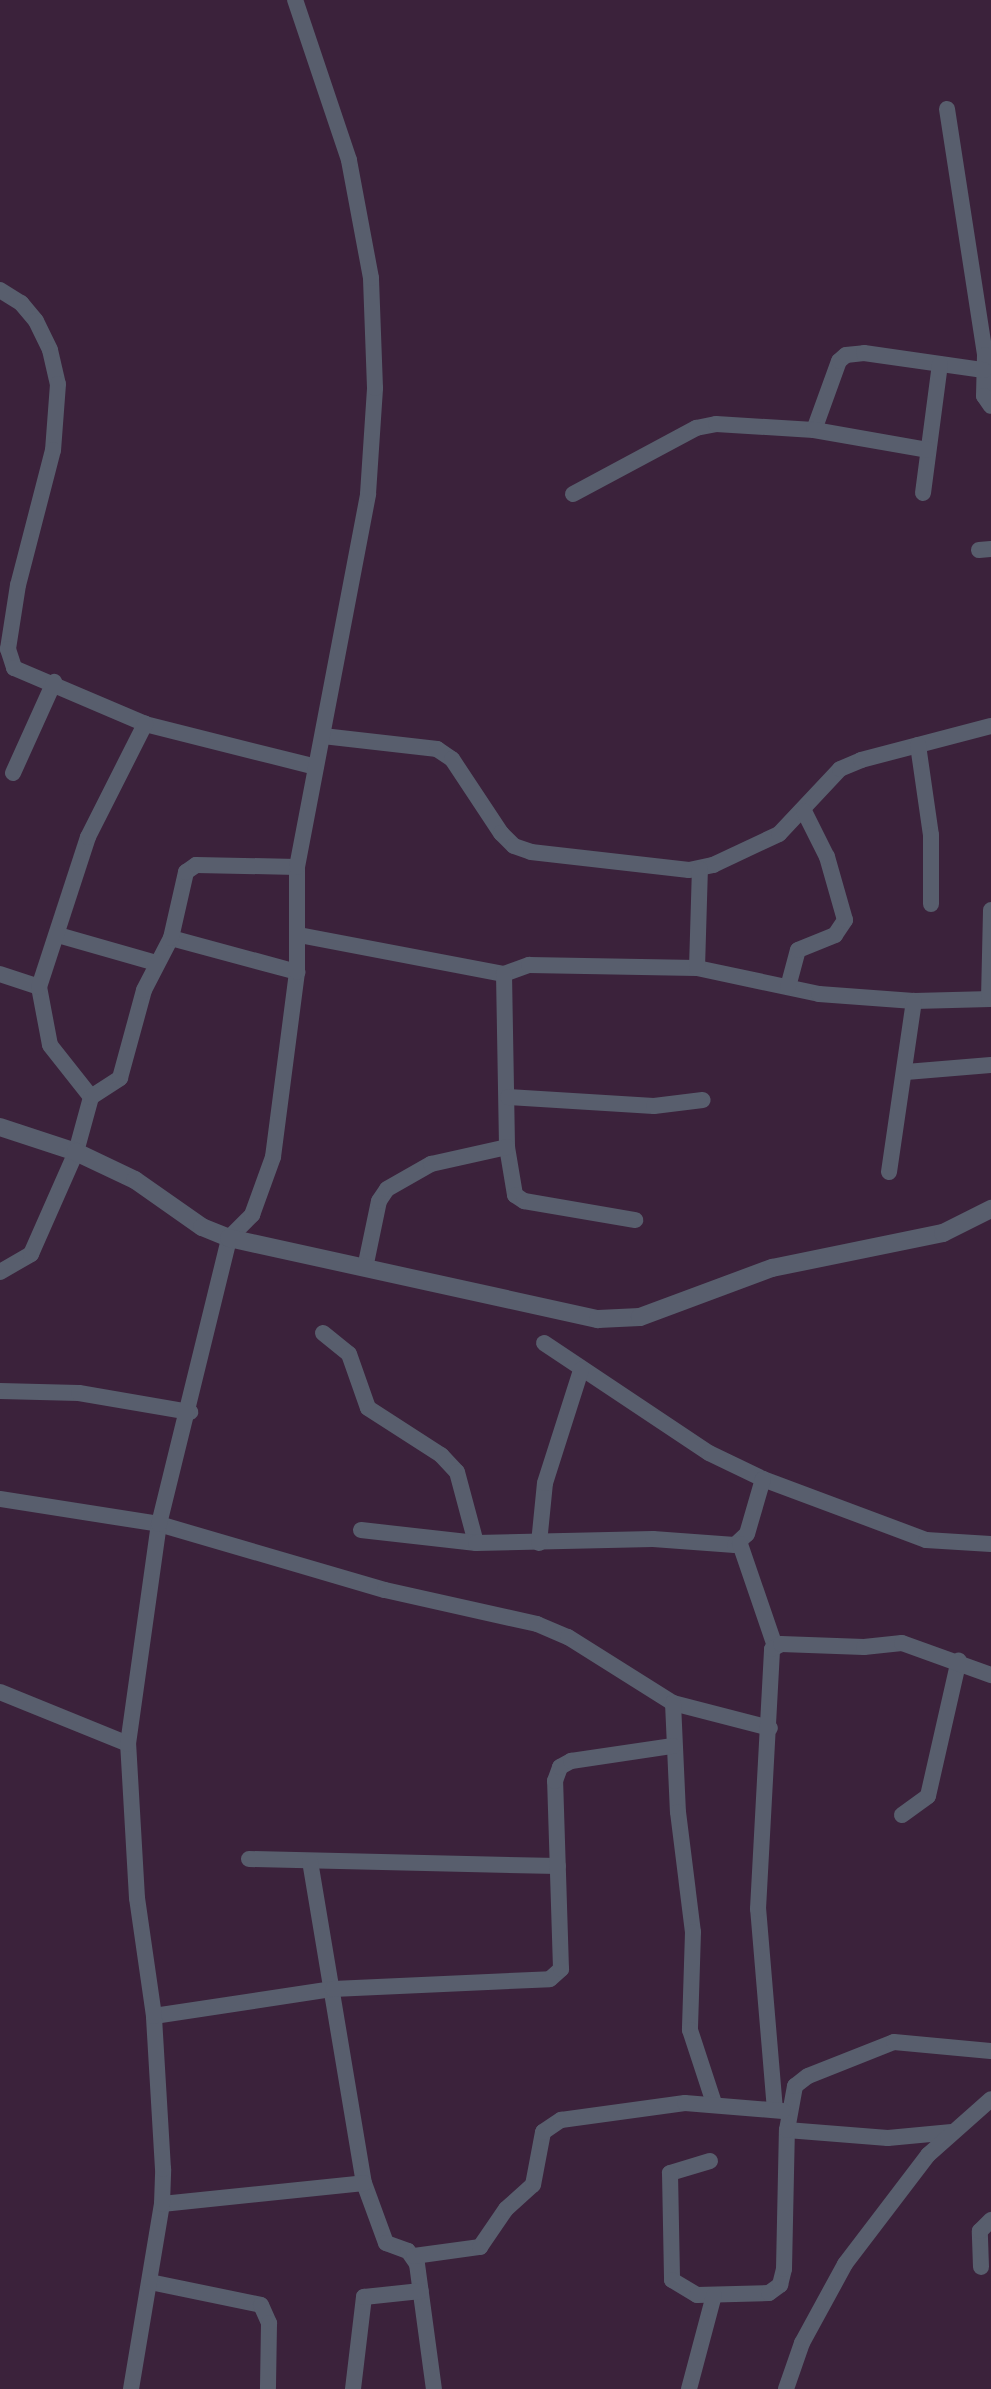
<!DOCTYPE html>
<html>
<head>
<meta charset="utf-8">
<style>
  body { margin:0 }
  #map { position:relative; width:991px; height:2389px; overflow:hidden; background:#3b223b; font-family:Manrope,sans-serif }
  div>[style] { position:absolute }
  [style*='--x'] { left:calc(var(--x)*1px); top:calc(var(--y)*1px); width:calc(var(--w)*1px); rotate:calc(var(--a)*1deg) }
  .minor>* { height:16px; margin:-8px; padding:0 8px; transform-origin:8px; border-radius:8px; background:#585e6d }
  .tertiary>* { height:18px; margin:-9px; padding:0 9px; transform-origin:9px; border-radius:9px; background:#585e6d }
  span { translate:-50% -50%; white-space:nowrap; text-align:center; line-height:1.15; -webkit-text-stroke:6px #3b223b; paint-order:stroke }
</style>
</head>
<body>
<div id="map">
  <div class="minor">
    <i style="--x:947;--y:109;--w:249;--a:81.2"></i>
    <i style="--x:985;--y:355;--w:41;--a:91.4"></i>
    <i style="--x:984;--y:396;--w:12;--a:55"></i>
    <i style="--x:0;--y:290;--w:25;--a:32"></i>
    <i style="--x:21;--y:303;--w:23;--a:50"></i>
    <i style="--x:36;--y:321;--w:32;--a:64"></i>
    <i style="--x:50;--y:350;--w:35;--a:77"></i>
    <i style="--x:58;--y:384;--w:66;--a:94.3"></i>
    <i style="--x:53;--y:450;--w:139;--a:104.5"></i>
    <i style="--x:18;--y:585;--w:65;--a:98.9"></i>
    <i style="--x:8;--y:649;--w:20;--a:72"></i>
    <i style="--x:14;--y:668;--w:142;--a:23.1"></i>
    <i style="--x:145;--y:724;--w:176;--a:14.1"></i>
    <i style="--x:814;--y:430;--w:73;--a:-70.1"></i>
    <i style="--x:839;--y:361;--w:9;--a:-41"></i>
    <i style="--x:846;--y:355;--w:18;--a:-6"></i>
    <i style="--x:864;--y:353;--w:121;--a:8.1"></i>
    <i style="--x:923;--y:493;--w:130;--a:-82.5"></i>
    <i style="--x:573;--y:494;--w:140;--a:-28.2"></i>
    <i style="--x:696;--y:428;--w:20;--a:-11"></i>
    <i style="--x:716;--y:424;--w:98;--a:3.5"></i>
    <i style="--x:814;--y:430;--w:115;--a:10"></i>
    <i style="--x:979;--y:550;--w:12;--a:-5"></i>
    <i style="--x:323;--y:736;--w:115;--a:6.5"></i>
    <i style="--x:437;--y:749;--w:18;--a:34"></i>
    <i style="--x:452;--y:759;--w:89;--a:56.5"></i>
    <i style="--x:501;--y:833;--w:18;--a:45"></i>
    <i style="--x:514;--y:846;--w:18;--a:19"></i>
    <i style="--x:531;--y:852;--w:159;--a:6.5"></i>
    <i style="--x:689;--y:870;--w:25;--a:-12"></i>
    <i style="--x:713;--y:865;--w:73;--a:-25.2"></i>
    <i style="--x:779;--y:834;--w:89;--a:-46.8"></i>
    <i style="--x:840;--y:769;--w:23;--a:-23"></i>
    <i style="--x:861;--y:760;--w:134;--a:-14.7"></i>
    <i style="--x:918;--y:745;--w:91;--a:81.8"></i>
    <i style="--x:931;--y:835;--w:69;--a:90"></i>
    <i style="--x:13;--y:773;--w:100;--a:-65.7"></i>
    <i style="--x:58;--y:935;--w:102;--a:15.9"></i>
    <i style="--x:299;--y:935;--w:209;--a:10.8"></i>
    <i style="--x:504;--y:974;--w:27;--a:-20"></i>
    <i style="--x:529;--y:965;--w:168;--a:1"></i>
    <i style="--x:697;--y:968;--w:125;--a:12"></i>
    <i style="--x:819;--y:994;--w:95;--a:4.2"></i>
    <i style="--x:914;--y:1001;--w:77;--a:-1.5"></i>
    <i style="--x:171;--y:938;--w:131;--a:15.1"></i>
    <i style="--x:697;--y:968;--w:99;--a:-88.3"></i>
    <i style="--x:0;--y:974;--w:41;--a:18.4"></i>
    <i style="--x:504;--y:974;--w:173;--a:89"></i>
    <i style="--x:507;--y:1147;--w:49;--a:80.5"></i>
    <i style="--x:515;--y:1195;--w:11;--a:34"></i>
    <i style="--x:524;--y:1201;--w:113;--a:9.7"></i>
    <i style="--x:788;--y:987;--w:38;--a:-75"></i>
    <i style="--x:798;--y:950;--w:40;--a:-22"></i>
    <i style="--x:835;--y:935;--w:18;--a:-56"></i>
    <i style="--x:845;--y:920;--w:66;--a:-105.9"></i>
    <i style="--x:827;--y:857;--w:51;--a:-116.6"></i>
    <i style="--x:989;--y:999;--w:89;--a:-88.7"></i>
    <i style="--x:906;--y:1072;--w:85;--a:-4.7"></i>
    <i style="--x:91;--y:1097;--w:66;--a:-128.3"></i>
    <i style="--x:50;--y:1045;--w:59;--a:-100.7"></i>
    <i style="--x:39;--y:987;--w:158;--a:-71.9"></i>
    <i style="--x:88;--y:837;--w:127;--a:-63.2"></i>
    <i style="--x:508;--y:1097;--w:146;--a:3.5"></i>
    <i style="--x:654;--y:1106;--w:49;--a:-7"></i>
    <i style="--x:889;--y:1172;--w:173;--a:-81.7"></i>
    <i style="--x:365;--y:1268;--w:68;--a:-78.2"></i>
    <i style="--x:379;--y:1201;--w:14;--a:-56"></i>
    <i style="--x:387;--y:1189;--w:51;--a:-29.6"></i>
    <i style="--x:431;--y:1164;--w:78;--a:-12.6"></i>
    <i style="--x:0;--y:1272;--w:36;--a:-30"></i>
    <i style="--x:31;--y:1254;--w:111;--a:-66.2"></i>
    <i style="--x:76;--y:1152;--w:57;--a:-74.7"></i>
    <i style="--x:91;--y:1097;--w:35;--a:-33"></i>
    <i style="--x:120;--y:1078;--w:91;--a:-74.7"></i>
    <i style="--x:144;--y:990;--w:59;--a:-62.6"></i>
    <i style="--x:171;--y:938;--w:68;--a:-77.2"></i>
    <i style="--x:186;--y:872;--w:12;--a:-35"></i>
    <i style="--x:196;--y:865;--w:101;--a:1.1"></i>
    <i style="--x:323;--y:1333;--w:33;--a:39"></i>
    <i style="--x:349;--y:1354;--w:57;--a:70.6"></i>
    <i style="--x:368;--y:1408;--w:87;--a:32.8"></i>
    <i style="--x:441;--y:1455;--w:23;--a:47"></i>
    <i style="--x:457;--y:1472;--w:73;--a:75"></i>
    <i style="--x:544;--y:1343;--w:198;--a:33.7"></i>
    <i style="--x:709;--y:1453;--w:60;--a:25.7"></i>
    <i style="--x:763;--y:1479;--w:174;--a:20.5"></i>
    <i style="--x:926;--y:1540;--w:65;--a:3.5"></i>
    <i style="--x:0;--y:1391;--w:79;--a:1.5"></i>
    <i style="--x:79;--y:1393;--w:113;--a:9.7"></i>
    <i style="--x:0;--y:1499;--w:161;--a:8.9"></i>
    <i style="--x:159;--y:1524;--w:235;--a:16.3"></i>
    <i style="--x:385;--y:1590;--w:156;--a:12.6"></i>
    <i style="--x:537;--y:1624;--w:34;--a:23"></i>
    <i style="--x:568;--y:1637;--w:124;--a:32.2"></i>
    <i style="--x:673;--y:1703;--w:100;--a:14.5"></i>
    <i style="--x:361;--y:1530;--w:116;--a:6.4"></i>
    <i style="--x:476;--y:1543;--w:177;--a:-1.3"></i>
    <i style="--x:653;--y:1539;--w:82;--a:4.2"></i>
    <i style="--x:735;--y:1545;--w:16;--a:-43"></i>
    <i style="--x:747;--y:1534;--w:57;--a:-73.8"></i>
    <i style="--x:539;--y:1543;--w:60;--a:-84.3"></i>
    <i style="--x:545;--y:1483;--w:119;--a:-72.3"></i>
    <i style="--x:740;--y:1544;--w:108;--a:71.1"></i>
    <i style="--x:0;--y:1692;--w:138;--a:22.1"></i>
    <i style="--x:673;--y:1703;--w:109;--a:87.4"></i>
    <i style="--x:678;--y:1812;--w:121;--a:82.9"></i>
    <i style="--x:693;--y:1932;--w:98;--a:91.8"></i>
    <i style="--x:690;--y:2030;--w:77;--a:71.8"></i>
    <i style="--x:902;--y:1815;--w:32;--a:-36"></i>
    <i style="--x:928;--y:1796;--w:139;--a:-77.2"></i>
    <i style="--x:249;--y:1859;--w:309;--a:1.3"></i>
    <i style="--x:310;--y:1861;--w:326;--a:80.5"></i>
    <i style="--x:364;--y:2183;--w:64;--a:69.9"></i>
    <i style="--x:386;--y:2243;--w:23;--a:20"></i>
    <i style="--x:408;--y:2251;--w:16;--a:55"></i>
    <i style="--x:417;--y:2264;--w:126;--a:82.3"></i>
    <i style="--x:154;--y:2016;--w:181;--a:-8.6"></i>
    <i style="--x:333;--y:1989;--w:217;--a:-2.6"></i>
    <i style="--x:550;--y:1979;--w:15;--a:-42"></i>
    <i style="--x:561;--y:1969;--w:188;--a:-91.8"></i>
    <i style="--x:555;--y:1781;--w:15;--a:-70"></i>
    <i style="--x:560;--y:1767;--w:13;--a:-29"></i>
    <i style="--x:571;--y:1761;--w:103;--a:-8.4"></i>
    <i style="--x:775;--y:2110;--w:202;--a:-94.8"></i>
    <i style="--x:758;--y:1909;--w:260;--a:-86.9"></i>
    <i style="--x:772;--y:1649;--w:10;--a:-29"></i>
    <i style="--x:781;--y:1644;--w:83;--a:2.1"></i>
    <i style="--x:864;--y:1647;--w:38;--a:-6"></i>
    <i style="--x:902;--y:1643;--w:95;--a:19.8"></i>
    <i style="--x:787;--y:2130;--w:101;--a:4.5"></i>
    <i style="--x:888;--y:2138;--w:64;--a:-5.4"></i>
    <i style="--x:710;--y:2161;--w:42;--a:163.3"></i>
    <i style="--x:670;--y:2173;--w:107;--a:88.9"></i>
    <i style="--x:672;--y:2280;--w:29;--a:31"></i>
    <i style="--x:697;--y:2295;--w:72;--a:-1.6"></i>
    <i style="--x:769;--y:2293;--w:14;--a:-36"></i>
    <i style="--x:780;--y:2285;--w:16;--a:-76"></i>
    <i style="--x:784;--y:2269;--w:139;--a:-88.8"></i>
    <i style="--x:787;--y:2130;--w:45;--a:-79.7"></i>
    <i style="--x:795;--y:2086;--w:16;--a:-38"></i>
    <i style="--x:808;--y:2076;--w:92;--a:-21.6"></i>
    <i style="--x:894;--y:2042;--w:97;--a:5.3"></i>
    <i style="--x:162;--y:2204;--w:203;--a:-5.9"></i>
    <i style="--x:414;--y:2256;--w:67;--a:-7.8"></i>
    <i style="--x:480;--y:2247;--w:46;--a:-55.6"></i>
    <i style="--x:506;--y:2209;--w:36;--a:-42"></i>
    <i style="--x:533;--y:2185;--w:54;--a:-79.3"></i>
    <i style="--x:543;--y:2132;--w:22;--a:-34"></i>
    <i style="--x:561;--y:2120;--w:125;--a:-7.8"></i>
    <i style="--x:685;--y:2103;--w:98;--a:4.7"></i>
    <i style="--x:981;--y:2267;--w:36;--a:-92"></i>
    <i style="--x:980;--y:2231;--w:16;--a:-45"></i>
    <i style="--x:150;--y:2282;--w:113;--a:11.7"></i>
    <i style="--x:261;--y:2305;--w:20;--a:66"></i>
    <i style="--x:269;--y:2323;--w:66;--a:90.9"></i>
    <i style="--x:131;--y:2389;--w:188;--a:-80.5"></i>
    <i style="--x:162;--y:2204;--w:35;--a:-88"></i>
    <i style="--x:163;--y:2169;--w:153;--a:-93.4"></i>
    <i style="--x:154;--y:2016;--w:119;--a:-98.2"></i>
    <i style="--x:137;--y:1898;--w:154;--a:-93.3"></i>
    <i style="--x:128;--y:1744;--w:222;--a:-82"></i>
    <i style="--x:159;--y:1524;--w:294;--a:-76.2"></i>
    <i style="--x:229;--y:1238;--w:33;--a:-45"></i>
    <i style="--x:252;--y:1215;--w:62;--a:-70.1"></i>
    <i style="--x:273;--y:1157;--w:187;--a:-82.6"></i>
    <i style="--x:297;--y:972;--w:105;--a:-90"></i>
    <i style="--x:297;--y:867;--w:380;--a:-79.2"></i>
    <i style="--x:368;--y:494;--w:106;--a:-86.2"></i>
    <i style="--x:375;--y:388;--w:110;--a:-92.1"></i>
    <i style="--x:371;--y:278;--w:120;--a:-100.6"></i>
    <i style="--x:349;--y:160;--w:169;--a:-108.6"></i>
    <i style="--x:353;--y:2389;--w:93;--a:-83.2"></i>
    <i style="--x:364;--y:2297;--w:57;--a:-6"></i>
    <i style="--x:689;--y:2389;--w:97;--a:-75.1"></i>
    <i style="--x:786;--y:2389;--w:49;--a:-70.8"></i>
    <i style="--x:802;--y:2343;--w:90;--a:-61.4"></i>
    <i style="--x:845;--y:2264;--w:137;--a:-52.7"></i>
    <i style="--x:928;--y:2155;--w:84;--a:-41.6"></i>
  </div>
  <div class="tertiary">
    <i style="--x:0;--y:1127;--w:80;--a:18.2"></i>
    <i style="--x:76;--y:1152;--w:65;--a:25.4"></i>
    <i style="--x:135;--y:1180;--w:82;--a:35"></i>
    <i style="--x:202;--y:1227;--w:29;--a:22"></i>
    <i style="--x:229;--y:1238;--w:378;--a:12.4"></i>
    <i style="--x:598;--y:1319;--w:42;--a:-2.7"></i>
    <i style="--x:640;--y:1317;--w:141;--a:-20.4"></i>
    <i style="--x:772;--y:1268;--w:175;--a:-11.6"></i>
    <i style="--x:943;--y:1233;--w:54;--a:-26.6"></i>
  </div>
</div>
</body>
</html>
